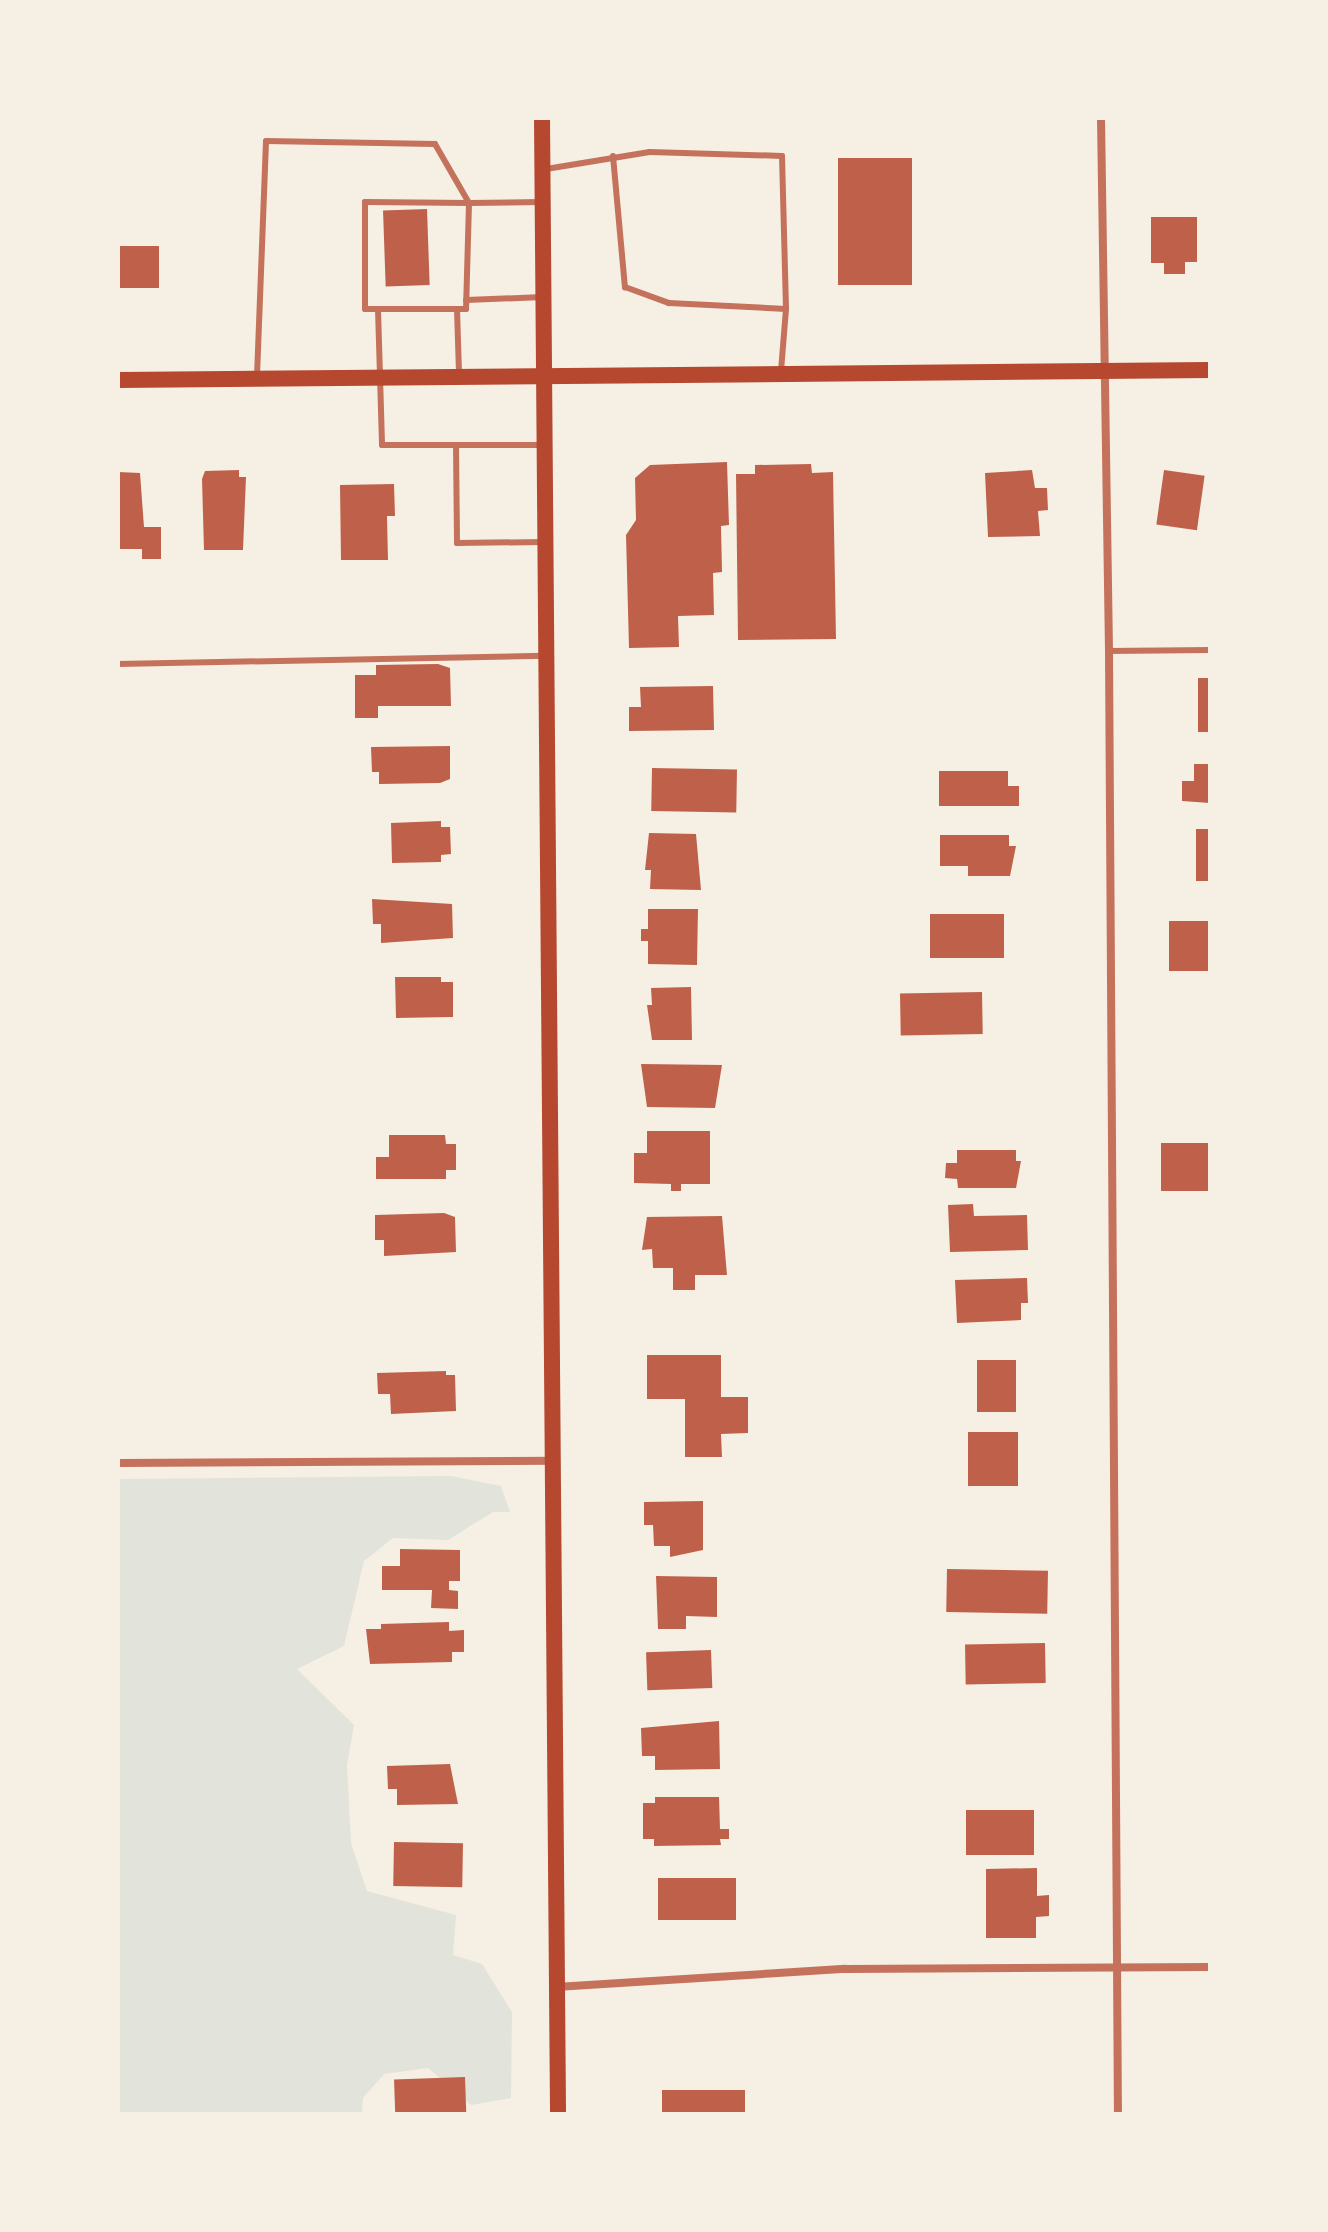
<!DOCTYPE html>
<html>
<head>
<meta charset="utf-8">
<style>
  body { margin:0 }
  #map { position:relative; width:1328px; height:2232px; overflow:hidden; background:#f6efe4; font-family:"Exo 2",sans-serif }
  div>[style] { position:absolute }
  [style*='--x'] { left:calc(var(--x)*1px); top:calc(var(--y)*1px); width:calc(var(--w)*1px); rotate:calc(var(--a)*1deg) }
  .green>* { inset:0; background:#e2e4dc }
  .building>* { inset:0; background:#bf614a; transform-origin:0 0 }
  .service>* { height:6px; margin:-3px; padding:0 3px; transform-origin:3px; border-radius:3px; background:#c5725c }
  .minor>* { height:8px; margin:-4px; padding:0 4px; transform-origin:4px; border-radius:4px; background:#c5725c }
  .secondary>* { height:16px; margin:-8px; padding:0 8px; transform-origin:8px; border-radius:8px; background:#b5482f }
  span { translate:-50% -50%; white-space:nowrap; text-align:center; line-height:1.15; -webkit-text-stroke:6px #f6efe4; paint-order:stroke }
  .frame { position:absolute; inset:0; border:120px solid #f6efe4; pointer-events:none }
</style>
</head>
<body>
<div id="map">
  <div class="green">
    <i style="clip-path:polygon(451px 1476px,501px 1486px,510px 1512px,493px 1512px,448px 1540px,393px 1538px,364px 1561px,344px 1646px,297px 1669px,354px 1725px,347px 1765px,351px 1843px,367px 1891px,456px 1915px,453px 1955px,482px 1964px,512px 2012px,511px 2098px,471px 2105px,428px 2068px,384px 2074px,363px 2098px,362px 2114px,118px 2114px,118px 1479px)"></i>
  </div>
  <div class="building">
    <i style="left:838px;top:158px;width:74px;height:127px"></i>
    <i style="left:427px;top:209px;width:76px;height:44px;rotate:88deg"></i>
    <i style="clip-path:polygon(1151px 217px,1197px 217px,1197px 262px,1185px 262px,1185px 274px,1164px 274px,1164px 263px,1151px 263px)"></i>
    <i style="left:118px;top:246px;width:41px;height:42px"></i>
    <i style="clip-path:polygon(727px 462px,729px 525px,721px 526px,722px 572px,713px 573px,714px 615px,678px 616px,679px 647px,629px 648px,626px 535px,636px 520px,635px 478px,650px 465px)"></i>
    <i style="clip-path:polygon(811px 464px,812px 473px,833px 472px,836px 639px,738px 640px,736px 474px,755px 474px,755px 465px)"></i>
    <i style="clip-path:polygon(239px 470px,239px 477px,246px 477px,243px 550px,204px 550px,202px 479px,205px 471px)"></i>
    <i style="clip-path:polygon(1032px 470px,1035px 488px,1047px 488px,1048px 510px,1038px 511px,1040px 536px,988px 537px,985px 473px)"></i>
    <i style="left:1164px;top:470px;width:41px;height:55px;rotate:8deg"></i>
    <i style="clip-path:polygon(118px 472px,140px 473px,144px 527px,161px 527px,161px 559px,142px 559px,142px 549px,118px 549px)"></i>
    <i style="clip-path:polygon(394px 484px,395px 516px,387px 516px,388px 560px,341px 560px,340px 485px)"></i>
    <i style="clip-path:polygon(438px 664px,450px 668px,451px 706px,378px 706px,378px 718px,355px 718px,355px 675px,376px 675px,376px 665px)"></i>
    <i style="left:1198px;top:678px;width:12px;height:54px"></i>
    <i style="clip-path:polygon(713px 686px,714px 730px,629px 731px,629px 707px,641px 707px,640px 687px)"></i>
    <i style="clip-path:polygon(450px 746px,450px 779px,440px 783px,379px 784px,379px 772px,372px 772px,371px 747px)"></i>
    <i style="clip-path:polygon(1194px 764px,1210px 764px,1210px 803px,1182px 801px,1182px 781px,1194px 781px)"></i>
    <i style="left:652px;top:768px;width:85px;height:43px;rotate:1deg"></i>
    <i style="clip-path:polygon(939px 771px,1008px 771px,1008px 786px,1019px 786px,1019px 806px,939px 806px)"></i>
    <i style="clip-path:polygon(441px 821px,441px 827px,450px 827px,451px 854px,441px 855px,441px 862px,392px 863px,391px 823px)"></i>
    <i style="left:1196px;top:829px;width:14px;height:52px"></i>
    <i style="clip-path:polygon(649px 833px,696px 834px,701px 890px,650px 889px,651px 870px,645px 870px)"></i>
    <i style="clip-path:polygon(940px 835px,1009px 835px,1009px 846px,1016px 846px,1010px 876px,968px 876px,968px 866px,940px 866px)"></i>
    <i style="clip-path:polygon(372px 899px,452px 904px,453px 938px,381px 943px,381px 924px,373px 924px)"></i>
    <i style="clip-path:polygon(648px 909px,698px 909px,697px 965px,648px 964px,648px 941px,641px 941px,641px 929px,648px 929px)"></i>
    <i style="left:930px;top:914px;width:74px;height:44px"></i>
    <i style="left:1210px;top:921px;width:50px;height:41px;rotate:90deg"></i>
    <i style="clip-path:polygon(395px 977px,441px 977px,441px 982px,453px 982px,453px 1017px,396px 1018px)"></i>
    <i style="clip-path:polygon(691px 987px,692px 1040px,652px 1040px,647px 1005px,652px 1005px,651px 988px)"></i>
    <i style="left:982px;top:992px;width:42px;height:82px;rotate:89deg"></i>
    <i style="clip-path:polygon(641px 1064px,722px 1065px,715px 1108px,647px 1107px)"></i>
    <i style="clip-path:polygon(647px 1131px,710px 1131px,710px 1184px,681px 1184px,681px 1191px,671px 1191px,671px 1184px,634px 1183px,634px 1153px,647px 1153px)"></i>
    <i style="clip-path:polygon(389px 1135px,445px 1135px,446px 1144px,456px 1144px,456px 1170px,446px 1170px,446px 1179px,376px 1179px,376px 1157px,389px 1157px)"></i>
    <i style="left:1161px;top:1143px;width:49px;height:48px"></i>
    <i style="clip-path:polygon(957px 1150px,1016px 1150px,1016px 1161px,1021px 1161px,1016px 1188px,958px 1188px,957px 1179px,945px 1178px,946px 1163px,957px 1163px)"></i>
    <i style="clip-path:polygon(973px 1204px,974px 1216px,1027px 1215px,1028px 1250px,950px 1252px,948px 1205px)"></i>
    <i style="clip-path:polygon(444px 1213px,455px 1217px,456px 1252px,384px 1256px,384px 1240px,375px 1240px,375px 1215px)"></i>
    <i style="clip-path:polygon(722px 1216px,727px 1275px,695px 1275px,695px 1290px,673px 1290px,673px 1268px,653px 1268px,652px 1249px,642px 1250px,647px 1217px)"></i>
    <i style="clip-path:polygon(1027px 1278px,1028px 1303px,1021px 1303px,1021px 1320px,957px 1323px,955px 1280px)"></i>
    <i style="clip-path:polygon(647px 1355px,721px 1355px,721px 1397px,748px 1397px,748px 1433px,721px 1434px,722px 1457px,685px 1457px,685px 1399px,647px 1399px)"></i>
    <i style="left:977px;top:1360px;width:39px;height:52px"></i>
    <i style="clip-path:polygon(446px 1371px,446px 1375px,455px 1375px,456px 1411px,391px 1414px,390px 1394px,378px 1394px,377px 1373px)"></i>
    <i style="left:1018px;top:1432px;width:54px;height:50px;rotate:90deg"></i>
    <i style="clip-path:polygon(703px 1501px,703px 1550px,670px 1557px,670px 1546px,654px 1546px,653px 1525px,644px 1525px,644px 1502px)"></i>
    <i style="clip-path:polygon(400px 1549px,460px 1550px,460px 1581px,449px 1581px,449px 1590px,458px 1591px,458px 1609px,431px 1608px,432px 1590px,382px 1590px,382px 1566px,400px 1566px)"></i>
    <i style="left:947px;top:1569px;width:101px;height:43px;rotate:1deg"></i>
    <i style="clip-path:polygon(656px 1576px,717px 1577px,717px 1617px,686px 1616px,686px 1629px,658px 1629px)"></i>
    <i style="clip-path:polygon(449px 1622px,449px 1631px,464px 1630px,464px 1652px,452px 1652px,452px 1662px,370px 1664px,366px 1629px,381px 1629px,381px 1624px)"></i>
    <i style="left:1045px;top:1643px;width:40px;height:80px;rotate:89deg"></i>
    <i style="left:711px;top:1650px;width:38px;height:65px;rotate:88deg"></i>
    <i style="clip-path:polygon(719px 1721px,720px 1769px,655px 1770px,655px 1756px,642px 1756px,641px 1728px)"></i>
    <i style="clip-path:polygon(450px 1764px,458px 1804px,397px 1805px,397px 1789px,388px 1789px,387px 1766px)"></i>
    <i style="clip-path:polygon(655px 1797px,719px 1797px,720px 1829px,729px 1829px,729px 1839px,720px 1839px,721px 1845px,654px 1846px,654px 1839px,643px 1839px,643px 1803px,655px 1803px)"></i>
    <i style="left:966px;top:1810px;width:68px;height:45px"></i>
    <i style="left:394px;top:1842px;width:69px;height:44px;rotate:1deg"></i>
    <i style="clip-path:polygon(1037px 1868px,1037px 1896px,1049px 1895px,1049px 1916px,1036px 1917px,1036px 1938px,986px 1938px,986px 1869px)"></i>
    <i style="left:658px;top:1878px;width:78px;height:42px"></i>
    <i style="left:465px;top:2077px;width:37px;height:71px;rotate:88deg"></i>
    <i style="left:745px;top:2090px;width:24px;height:83px;rotate:90deg"></i>
  </div>
  <div class="service">
    <i style="--x:613;--y:156;--w:132;--a:84.8"></i>
    <i style="--x:625;--y:287;--w:47;--a:20"></i>
    <i style="--x:669;--y:303;--w:117;--a:2.9"></i>
    <i style="--x:546;--y:169;--w:105;--a:-9.3"></i>
    <i style="--x:650;--y:152;--w:132;--a:1.7"></i>
    <i style="--x:782;--y:156;--w:153;--a:88.5"></i>
    <i style="--x:786;--y:309;--w:62;--a:94.6"></i>
    <i style="--x:365;--y:202;--w:104;--a:0.6"></i>
    <i style="--x:469;--y:203;--w:106;--a:91.6"></i>
    <i style="--x:466;--y:309;--w:101;--a:180"></i>
    <i style="--x:365;--y:309;--w:107;--a:-90"></i>
    <i style="--x:466;--y:300;--w:77;--a:-2.2"></i>
    <i style="--x:378;--y:309;--w:136;--a:88.3"></i>
    <i style="--x:382;--y:445;--w:159;--a:0"></i>
    <i style="--x:457;--y:309;--w:65;--a:88.2"></i>
    <i style="--x:257;--y:376;--w:235;--a:-87.8"></i>
    <i style="--x:266;--y:141;--w:169;--a:1"></i>
    <i style="--x:435;--y:144;--w:68;--a:60"></i>
    <i style="--x:469;--y:203;--w:73;--a:-0.8"></i>
    <i style="--x:456;--y:445;--w:98;--a:89.4"></i>
    <i style="--x:457;--y:543;--w:86;--a:-0.7"></i>
    <i style="--x:1109;--y:651;--w:101;--a:-0.6"></i>
    <i style="--x:118;--y:664;--w:428;--a:-1.1"></i>
  </div>
  <div class="minor">
    <i style="--x:1101;--y:118;--w:533;--a:89.14"></i>
    <i style="--x:1109;--y:651;--w:1463;--a:89.65"></i>
    <i style="--x:118;--y:1463;--w:435;--a:-0.3"></i>
    <i style="--x:556;--y:1987;--w:290;--a:-3.6"></i>
    <i style="--x:845;--y:1969;--w:365;--a:-0.3"></i>
  </div>
  <div class="secondary">
    <i style="--x:542;--y:118;--w:1996;--a:89.54"></i>
    <i style="--x:118;--y:380;--w:1092;--a:-0.52"></i>
  </div>
  <div class="frame"></div>
</div>
</body>
</html>
